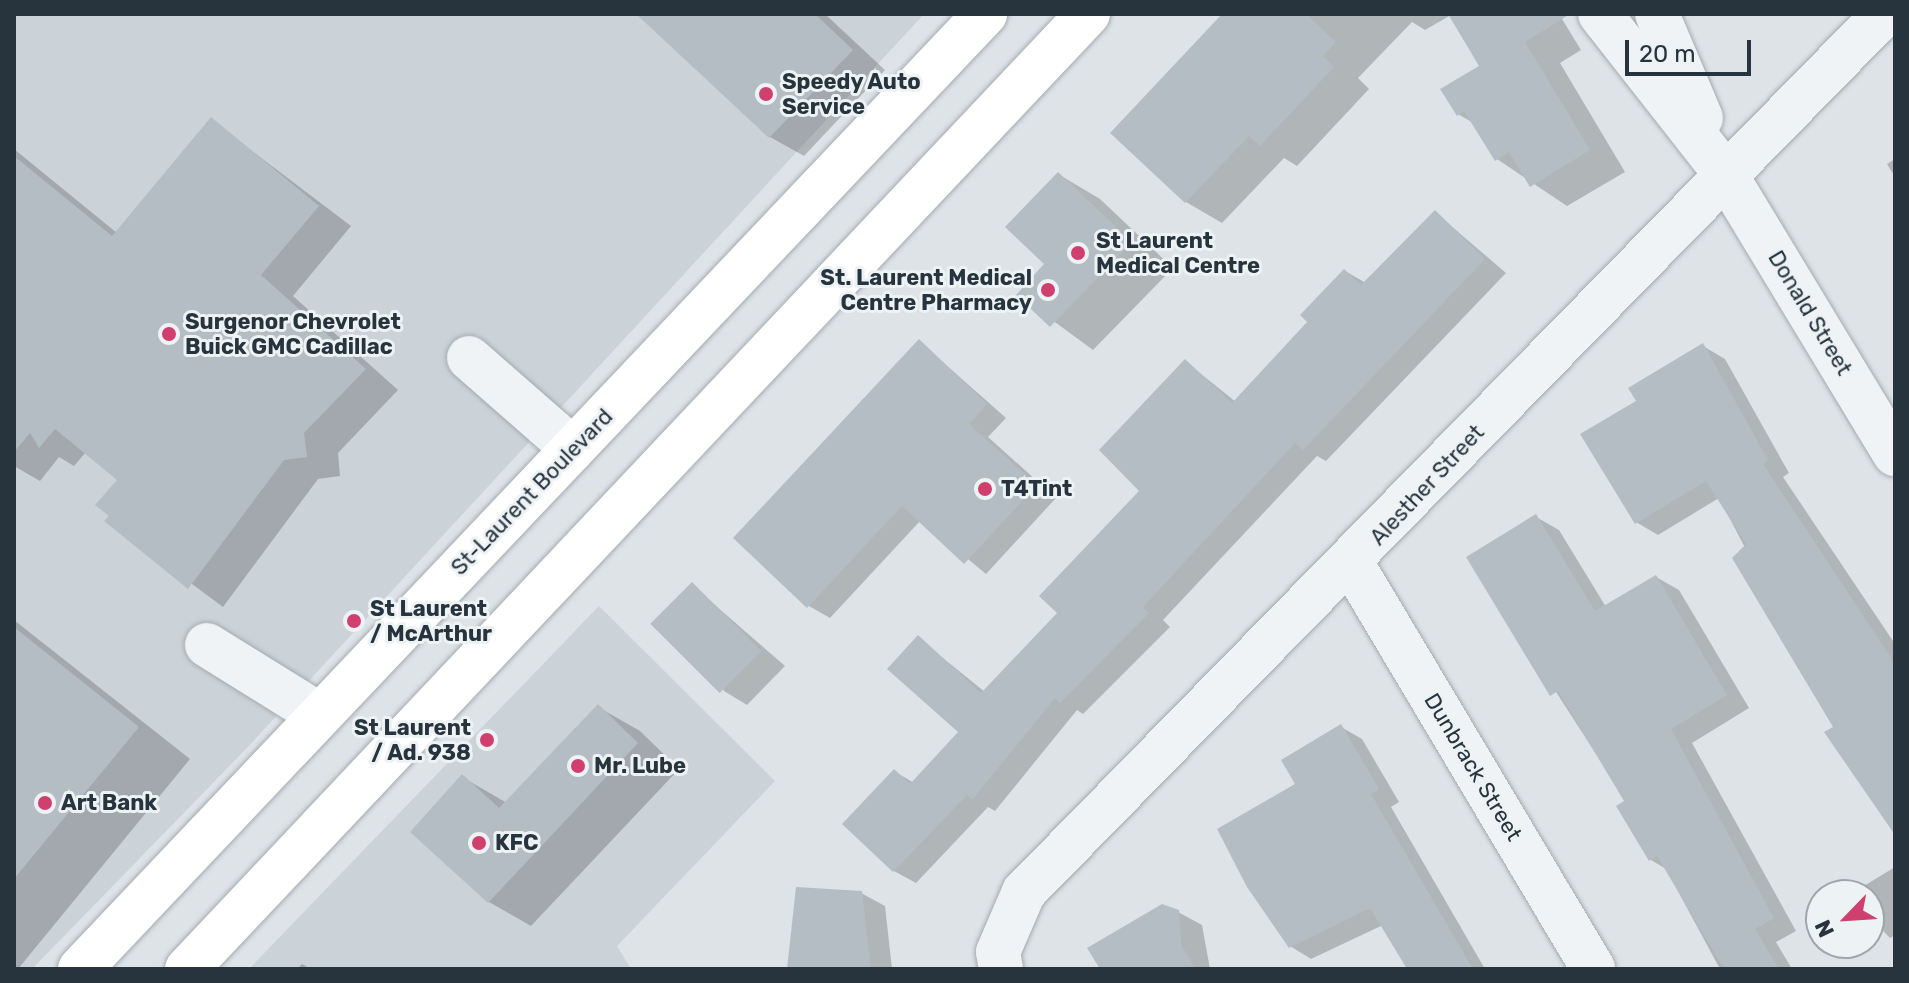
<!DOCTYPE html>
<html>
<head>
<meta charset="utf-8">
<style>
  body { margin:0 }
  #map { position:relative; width:1909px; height:983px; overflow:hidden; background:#dde3e7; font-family:Rubik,sans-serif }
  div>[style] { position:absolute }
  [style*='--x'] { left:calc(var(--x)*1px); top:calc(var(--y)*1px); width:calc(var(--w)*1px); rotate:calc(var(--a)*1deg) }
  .built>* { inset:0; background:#cbd3d9 }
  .shadow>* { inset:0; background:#0003 }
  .building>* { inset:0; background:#b5bdc4; transform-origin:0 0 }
  .roads { filter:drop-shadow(0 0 2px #a3abb1) drop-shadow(0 0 2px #a3abb1) }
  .minor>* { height:44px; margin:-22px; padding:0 22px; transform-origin:22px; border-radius:22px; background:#f0f3f6 }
  .major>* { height:44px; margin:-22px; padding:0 22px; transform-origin:22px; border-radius:22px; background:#fff }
  .dots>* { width:22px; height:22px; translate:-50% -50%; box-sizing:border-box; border:4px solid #edf2f5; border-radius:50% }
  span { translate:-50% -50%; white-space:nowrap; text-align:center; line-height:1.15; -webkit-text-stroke:6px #edf2f5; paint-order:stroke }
  .poi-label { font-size:22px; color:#27343e; font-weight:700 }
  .left { translate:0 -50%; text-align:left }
  .right { translate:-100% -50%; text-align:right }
  .street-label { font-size:22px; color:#27343e }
  .frame { position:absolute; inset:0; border:16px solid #27343e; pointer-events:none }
  .north { position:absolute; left:1805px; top:879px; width:80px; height:80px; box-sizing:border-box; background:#edf2f5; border:2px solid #9ea6ac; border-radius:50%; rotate:245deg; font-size:22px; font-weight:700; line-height:32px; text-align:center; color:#27343e }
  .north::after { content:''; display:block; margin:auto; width:28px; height:36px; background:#cf406f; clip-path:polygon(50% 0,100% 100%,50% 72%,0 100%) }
  .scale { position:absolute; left:1625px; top:40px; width:126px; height:36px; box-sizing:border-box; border:4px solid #27343e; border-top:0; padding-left:10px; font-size:24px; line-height:28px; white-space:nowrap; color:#27343e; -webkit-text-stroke:6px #edf2f5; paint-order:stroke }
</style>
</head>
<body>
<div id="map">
  <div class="built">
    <i style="clip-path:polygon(14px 14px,924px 14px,245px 750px,32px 969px,14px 969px)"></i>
    <i style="clip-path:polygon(599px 606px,775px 781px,617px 946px,631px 969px,249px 969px)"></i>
  </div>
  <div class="shadow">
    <i style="clip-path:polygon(663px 14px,825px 14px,885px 70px,804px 156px,770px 137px)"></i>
    <i style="clip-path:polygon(1225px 14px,1559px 14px,1581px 50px,1560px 63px,1625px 172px,1567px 206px,1497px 159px,1475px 124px,1458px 114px,1482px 67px,1451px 15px,1425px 30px,1412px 22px,1358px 78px,1369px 89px,1297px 166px,1284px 158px,1222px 223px,1186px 202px)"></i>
    <i style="clip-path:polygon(211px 120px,351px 226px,293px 296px,398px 390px,338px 453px,340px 476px,318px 479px,223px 607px,107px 521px,120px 479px,86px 452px,74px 466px,59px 457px,40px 481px,14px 466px,14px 149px,117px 233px)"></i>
    <i style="clip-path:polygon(1895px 159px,1895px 177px,1887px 164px)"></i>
    <i style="clip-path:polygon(1058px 174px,1100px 199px,1173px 268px,1093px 350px,1018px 295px,1047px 264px)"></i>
    <i style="clip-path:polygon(1436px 213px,1506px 273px,1326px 461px,1317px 456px,1163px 620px,1170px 627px,1083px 714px,1077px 710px,995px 811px,988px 807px,916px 883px,894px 871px,894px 771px,914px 783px,961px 732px,918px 638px,985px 692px,1059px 613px,1142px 491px,1186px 362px,1236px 402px,1310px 322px,1345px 271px,1366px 283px)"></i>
    <i style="clip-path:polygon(919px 341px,1006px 418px,988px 437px,1056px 498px,986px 574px,921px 520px,830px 618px,809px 606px)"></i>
    <i style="clip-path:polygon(1703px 346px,1725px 359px,1789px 473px,1783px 477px,1895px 644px,1895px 834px,1719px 498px,1658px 535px,1636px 522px,1638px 401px)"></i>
    <i style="clip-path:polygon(1536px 517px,1559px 530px,1606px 607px,1656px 577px,1679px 590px,1749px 708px,1692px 743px,1796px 931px,1776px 942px,1792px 969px,1720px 969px,1666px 869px,1651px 860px,1627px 802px,1469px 557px)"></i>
    <i style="clip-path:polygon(692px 585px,785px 666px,747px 705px,724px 691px)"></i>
    <i style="clip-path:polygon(14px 620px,190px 759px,18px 969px,14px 969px)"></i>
    <i style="clip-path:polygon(598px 707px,640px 731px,679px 769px,531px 926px,489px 902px,462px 777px,507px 803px)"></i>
    <i style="clip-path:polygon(1341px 727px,1362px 739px,1399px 802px,1391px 807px,1485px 969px,1409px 969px,1383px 925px,1311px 959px,1290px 946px,1297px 784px)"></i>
    <i style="clip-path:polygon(1895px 867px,1895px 935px,1890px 938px,1869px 916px,1869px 895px,1854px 892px)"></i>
    <i style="clip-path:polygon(861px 893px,885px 906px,892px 969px,794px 969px)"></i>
    <i style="clip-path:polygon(1178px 912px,1202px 925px,1210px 969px,1102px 969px)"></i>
    <i style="clip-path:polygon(302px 964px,311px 969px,297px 969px)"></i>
  </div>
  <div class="building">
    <i style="clip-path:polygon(636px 14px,815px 14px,853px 50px,769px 138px)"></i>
    <i style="clip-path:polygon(1222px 14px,1306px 14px,1336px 42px,1323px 56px,1334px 67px,1260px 146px,1249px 136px,1185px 203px,1110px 133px)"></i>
    <i style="clip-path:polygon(1448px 14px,1570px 14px,1525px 42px,1590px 150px,1530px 187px,1509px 152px,1495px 161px,1464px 111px,1457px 116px,1440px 89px,1479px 66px)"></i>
    <i style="clip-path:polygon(211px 117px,319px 206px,261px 275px,366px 369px,304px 433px,307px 457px,284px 460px,188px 589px,104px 521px,109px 516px,95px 505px,117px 480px,55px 429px,39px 448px,30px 433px,14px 452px,14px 156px,112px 236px)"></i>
    <i style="clip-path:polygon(1058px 172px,1132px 242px,1050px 327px,1016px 295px,1044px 264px,1005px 227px)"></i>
    <i style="clip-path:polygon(1435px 210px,1485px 259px,1303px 450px,1295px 443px,1143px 607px,1149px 613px,1060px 703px,1055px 698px,972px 800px,967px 795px,893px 872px,842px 824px,894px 769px,910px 784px,958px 732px,887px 669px,918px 635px,981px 693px,1057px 613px,1039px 596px,1139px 491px,1099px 450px,1185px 359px,1232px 403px,1307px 322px,1300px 315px,1344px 269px,1361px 285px)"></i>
    <i style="clip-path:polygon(919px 339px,987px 404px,969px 424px,1037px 485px,964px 564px,902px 506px,807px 608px,733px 538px)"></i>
    <i style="clip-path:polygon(1703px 343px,1768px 460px,1763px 464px,1895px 664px,1895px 835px,1824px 732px,1833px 727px,1732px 558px,1746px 544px,1706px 481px,1635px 524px,1580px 434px,1636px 401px,1628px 388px)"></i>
    <i style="clip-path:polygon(1536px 514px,1595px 611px,1656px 575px,1727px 695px,1671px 729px,1774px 918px,1755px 929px,1779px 969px,1724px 969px,1657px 856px,1649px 861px,1616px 806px,1624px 801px,1558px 691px,1550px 696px,1466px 557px)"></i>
    <i style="left:692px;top:582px;width:98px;height:59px;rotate:45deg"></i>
    <i style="clip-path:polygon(14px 627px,139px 727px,14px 879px)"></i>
    <i style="clip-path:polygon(598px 704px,638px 743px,488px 903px,410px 832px,462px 774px,499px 808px)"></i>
    <i style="clip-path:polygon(1341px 724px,1379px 789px,1371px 794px,1473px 969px,1407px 969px,1370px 908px,1289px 948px,1247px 887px,1217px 829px,1295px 784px,1281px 760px)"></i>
    <i style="clip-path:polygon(796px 887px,862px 891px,871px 969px,787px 969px)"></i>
    <i style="clip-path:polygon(1162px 904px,1179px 910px,1181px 944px,1195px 969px,1100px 969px,1087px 948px)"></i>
  </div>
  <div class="roads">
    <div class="minor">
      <i style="--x:1600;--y:14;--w:201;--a:51.9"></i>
      <i style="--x:1724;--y:172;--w:330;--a:58.8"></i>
      <i style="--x:1657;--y:14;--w:113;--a:67.1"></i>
      <i style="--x:469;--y:358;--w:138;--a:41.2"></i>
      <i style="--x:1352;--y:564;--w:471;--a:59.2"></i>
      <i style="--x:207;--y:645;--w:133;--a:31.8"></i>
      <i style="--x:1001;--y:969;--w:17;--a:-100"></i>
      <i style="--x:998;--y:952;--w:65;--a:-66.6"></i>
      <i style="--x:1024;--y:892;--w:1229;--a:-45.59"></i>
    </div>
    <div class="major">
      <i style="--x:80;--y:969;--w:1316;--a:-46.54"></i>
      <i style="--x:187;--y:969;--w:1313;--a:-46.67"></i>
    </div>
  </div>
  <div class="dots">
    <i style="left:766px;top:94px;background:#cf406f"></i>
    <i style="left:1078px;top:253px;background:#cf406f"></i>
    <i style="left:1048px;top:290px;background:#cf406f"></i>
    <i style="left:169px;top:334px;background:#cf406f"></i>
    <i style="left:985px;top:489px;background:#cf406f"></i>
    <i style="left:354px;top:621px;background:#cf406f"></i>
    <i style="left:487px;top:740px;background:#cf406f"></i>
    <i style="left:578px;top:766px;background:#cf406f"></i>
    <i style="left:45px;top:803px;background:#cf406f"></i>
    <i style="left:479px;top:843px;background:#cf406f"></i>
  </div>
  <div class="poi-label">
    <span class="left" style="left:782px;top:94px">Speedy Auto<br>Service</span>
    <span class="left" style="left:1096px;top:253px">St Laurent<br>Medical Centre</span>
    <span class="right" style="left:1032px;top:290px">St. Laurent Medical<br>Centre Pharmacy</span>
    <span class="left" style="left:185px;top:334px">Surgenor Chevrolet<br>Buick GMC Cadillac</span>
    <span class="left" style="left:1001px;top:489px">T4Tint</span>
    <span class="left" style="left:370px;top:621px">St Laurent<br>/ McArthur</span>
    <span class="right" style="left:471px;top:740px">St Laurent<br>/ Ad. 938</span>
    <span class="left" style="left:594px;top:766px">Mr. Lube</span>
    <span class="left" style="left:61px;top:803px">Art Bank</span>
    <span class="left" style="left:495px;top:843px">KFC</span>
  </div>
  <div class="street-label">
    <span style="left:1810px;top:313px;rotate:59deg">Donald Street</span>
    <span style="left:1427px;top:485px;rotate:-47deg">Alesther Street</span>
    <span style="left:532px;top:492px;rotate:-46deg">St-Laurent Boulevard</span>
    <span style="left:1473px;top:767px;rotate:59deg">Dunbrack Street</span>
  </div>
  <div class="frame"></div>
  <div class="north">N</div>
  <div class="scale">20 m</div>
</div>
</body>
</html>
